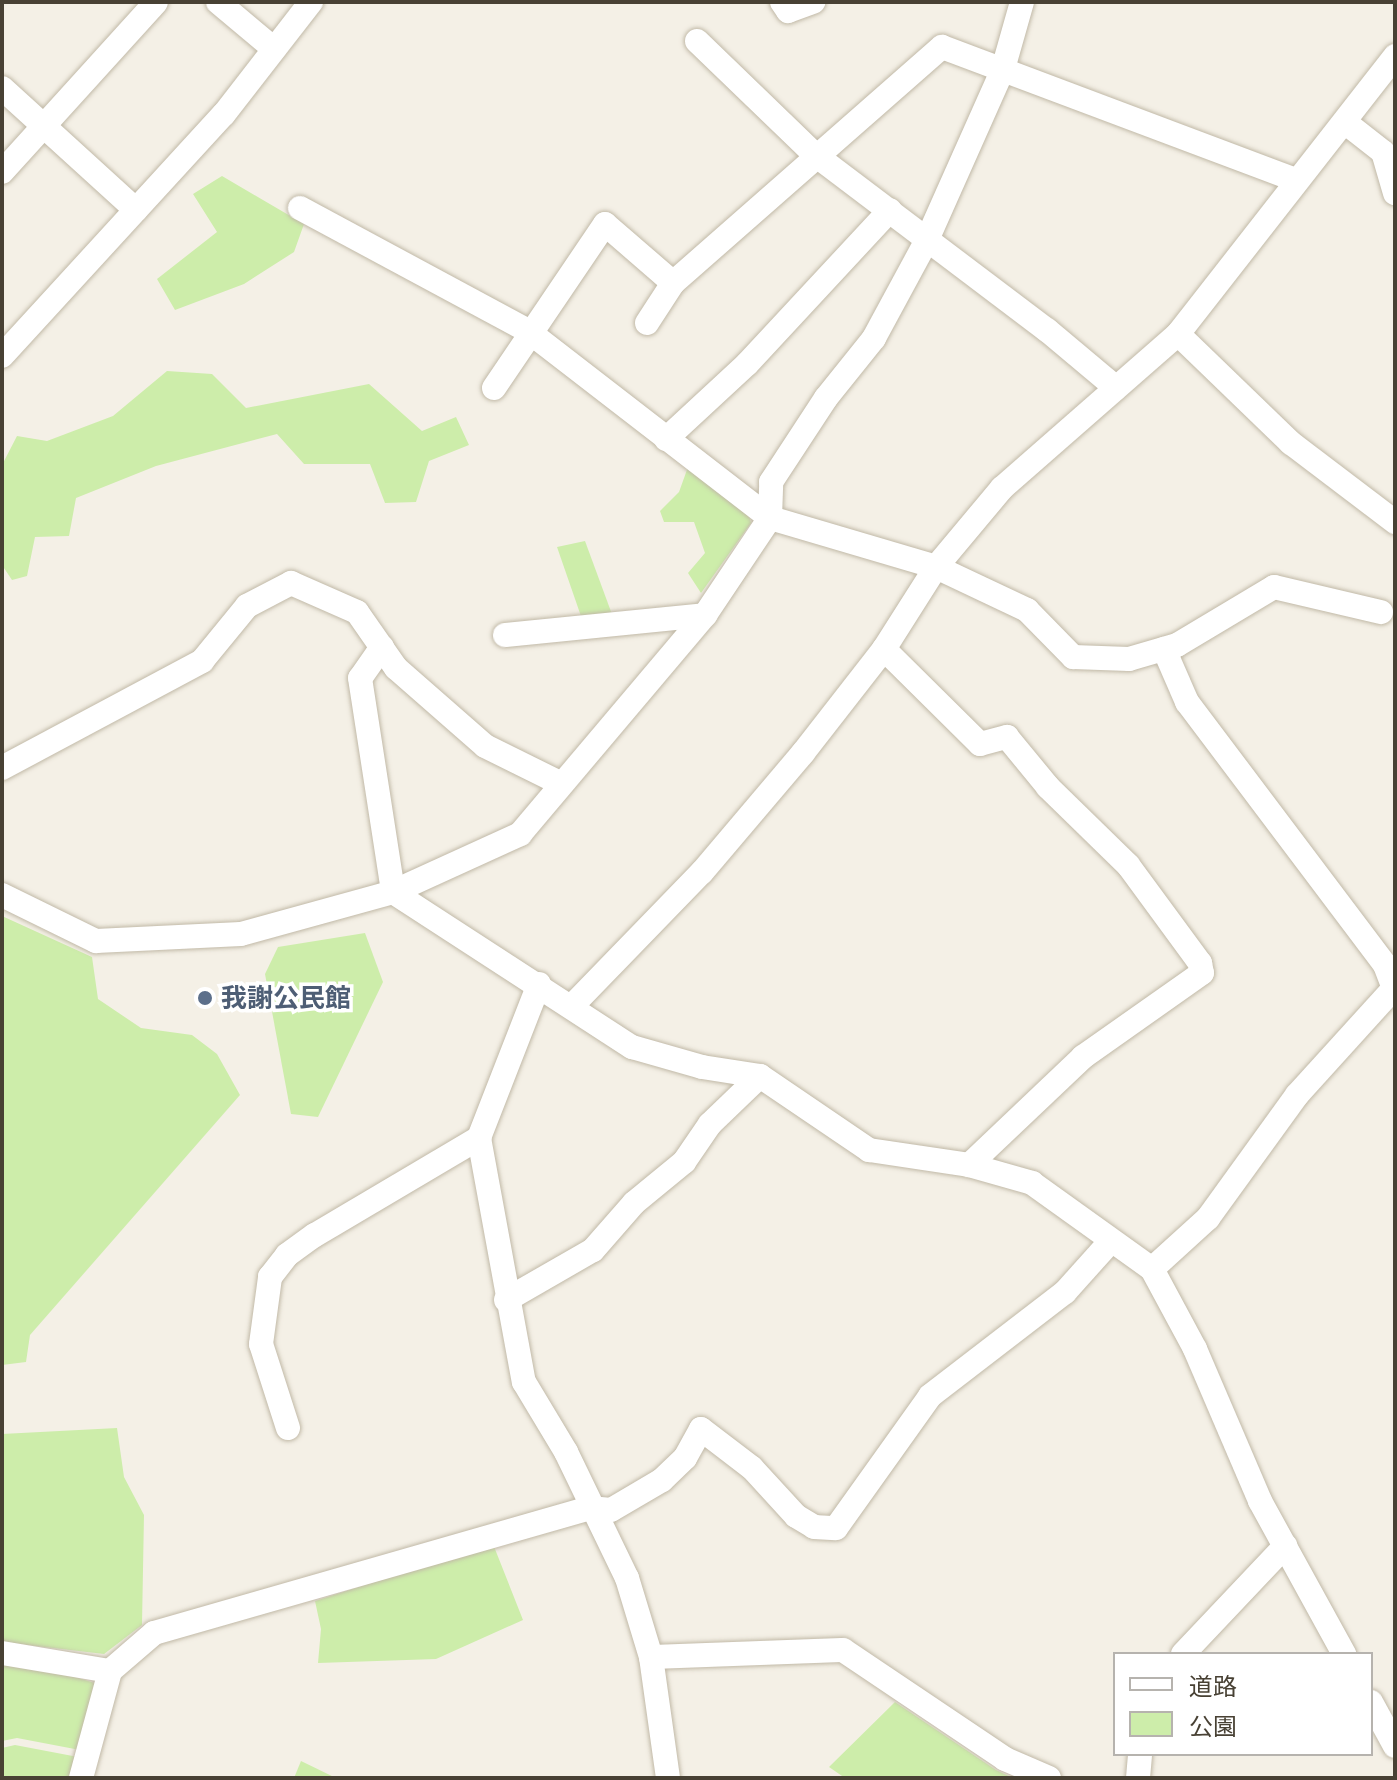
<!DOCTYPE html>
<html>
<head>
<meta charset="utf-8">
<style>
  body { margin:0 }
  #map { position:relative; width:1397px; height:1780px; overflow:hidden; background:#f4f0e6; font-family:"Open Sans","Noto Sans JP",sans-serif }
  div>[style] { position:absolute }
  [style*='--x'] { left:calc(var(--x)*1px); top:calc(var(--y)*1px); width:calc(var(--w)*1px); rotate:calc(var(--a)*1deg) }
  .green>* { inset:0; background:#cdedaa }
  .roads { filter:drop-shadow(0 0 2px #c1b9a7) drop-shadow(0 0 2px #c1b9a7) }
  .street>* { height:24px; margin:-12px; padding:0 12px; transform-origin:12px; border-radius:12px; background:#fff }
  .dots>* { width:22px; height:22px; translate:-50% -50%; box-sizing:border-box; border:4px solid #fff; border-radius:50% }
  span { translate:-50% -50%; white-space:nowrap; text-align:center; line-height:1.15; -webkit-text-stroke:7px #fff; paint-order:stroke }
  .service-label { font-size:26px; color:#4e5e75; font-weight:700 }
  .left { translate:0 -50%; text-align:left }
  .frame { position:absolute; inset:0; border:4px solid #484134; pointer-events:none }
  .legend { position:absolute; left:1113px; top:1652px; width:260px; height:104px; box-sizing:border-box; background:#fff; border:2px solid #b6b3ae; margin:0; padding:10px 14px; list-style:none; font-size:24px; color:#484134 }
  .legend li { display:flex; align-items:center; gap:16px; height:40px }
  .legend b { width:40px; border:2px solid #b6b3ae }
</style>
</head>
<body>
<div id="map">
  <div class="green">
    <i style="clip-path:polygon(222px 176px,304px 224px,294px 252px,244px 284px,175px 310px,157px 279px,217px 232px,193px 194px)"></i>
    <i style="clip-path:polygon(167px 371px,212px 374px,246px 408px,369px 384px,422px 431px,456px 417px,469px 445px,429px 461px,416px 502px,385px 503px,370px 464px,304px 464px,277px 434px,156px 466px,76px 498px,69px 536px,35px 537px,27px 576px,12px 580px,2px 565px,2px 465px,17px 436px,47px 441px,113px 416px)"></i>
    <i style="clip-path:polygon(688px 467px,748px 512px,751px 523px,701px 593px,688px 573px,705px 553px,694px 522px,664px 522px,660px 511px,679px 492px)"></i>
    <i style="clip-path:polygon(585px 541px,613px 617px,583px 622px,557px 547px)"></i>
    <i style="clip-path:polygon(2px 916px,92px 957px,98px 999px,141px 1028px,192px 1035px,217px 1054px,240px 1095px,30px 1335px,26px 1362px,2px 1365px)"></i>
    <i style="clip-path:polygon(365px 933px,383px 982px,318px 1117px,291px 1114px,265px 974px,278px 947px)"></i>
    <i style="clip-path:polygon(117px 1428px,124px 1477px,144px 1515px,142px 1625px,104px 1654px,2px 1642px,2px 1434px)"></i>
    <i style="clip-path:polygon(493px 1544px,523px 1620px,436px 1659px,318px 1663px,321px 1629px,315px 1601px)"></i>
    <i style="clip-path:polygon(2px 1665px,39px 1666px,98px 1684px,80px 1750px,17px 1738px,2px 1741px)"></i>
    <i style="clip-path:polygon(895px 1702px,996px 1770px,1013px 1778px,845px 1778px,829px 1767px)"></i>
    <i style="clip-path:polygon(15px 1745px,78px 1757px,68px 1778px,2px 1778px,2px 1748px)"></i>
    <i style="clip-path:polygon(301px 1761px,336px 1778px,294px 1778px)"></i>
  </div>
  <div class="roads">
    <div class="street">
      <i style="--x:218;--y:2;--w:73;--a:40"></i>
      <i style="--x:782;--y:2;--w:11;--a:56"></i>
      <i style="--x:788;--y:11;--w:27;--a:-20"></i>
      <i style="--x:697;--y:41;--w:163;--a:44"></i>
      <i style="--x:814;--y:154;--w:292;--a:37.1"></i>
      <i style="--x:1047;--y:330;--w:90;--a:40"></i>
      <i style="--x:2;--y:88;--w:181;--a:42.3"></i>
      <i style="--x:1346;--y:123;--w:47;--a:38.1"></i>
      <i style="--x:1383;--y:152;--w:43;--a:73.7"></i>
      <i style="--x:2;--y:172;--w:229;--a:-47.8"></i>
      <i style="--x:300;--y:208;--w:259;--a:28.3"></i>
      <i style="--x:528;--y:331;--w:306;--a:37.7"></i>
      <i style="--x:770;--y:518;--w:173;--a:16.4"></i>
      <i style="--x:936;--y:567;--w:101;--a:25.3"></i>
      <i style="--x:1027;--y:610;--w:66;--a:45.6"></i>
      <i style="--x:1073;--y:657;--w:56;--a:2"></i>
      <i style="--x:1129;--y:659;--w:50;--a:-16.3"></i>
      <i style="--x:1177;--y:645;--w:113;--a:-30.9"></i>
      <i style="--x:1274;--y:587;--w:110;--a:13.2"></i>
      <i style="--x:647;--y:323;--w:48;--a:-57"></i>
      <i style="--x:673;--y:283;--w:358;--a:-41.3"></i>
      <i style="--x:942;--y:47;--w:377;--a:20.6"></i>
      <i style="--x:1178;--y:334;--w:157;--a:44"></i>
      <i style="--x:1291;--y:443;--w:131;--a:37.2"></i>
      <i style="--x:2;--y:356;--w:328;--a:-47.5"></i>
      <i style="--x:224;--y:114;--w:142;--a:-52.2"></i>
      <i style="--x:494;--y:388;--w:198;--a:-55.9"></i>
      <i style="--x:605;--y:224;--w:90;--a:40.9"></i>
      <i style="--x:666;--y:439;--w:110;--a:-42.8"></i>
      <i style="--x:747;--y:364;--w:210;--a:-47.1"></i>
      <i style="--x:505;--y:635;--w:201;--a:-5.7"></i>
      <i style="--x:382;--y:647;--w:38;--a:125"></i>
      <i style="--x:360;--y:678;--w:217;--a:81.2"></i>
      <i style="--x:393;--y:892;--w:285;--a:33"></i>
      <i style="--x:632;--y:1047;--w:73;--a:15.9"></i>
      <i style="--x:702;--y:1067;--w:59;--a:8.8"></i>
      <i style="--x:760;--y:1076;--w:132;--a:34.2"></i>
      <i style="--x:869;--y:1150;--w:101;--a:8.5"></i>
      <i style="--x:969;--y:1165;--w:66;--a:15.9"></i>
      <i style="--x:1032;--y:1183;--w:148;--a:35.6"></i>
      <i style="--x:1152;--y:1269;--w:91;--a:61.7"></i>
      <i style="--x:1195;--y:1349;--w:165;--a:66.8"></i>
      <i style="--x:1260;--y:1501;--w:175;--a:61.2"></i>
      <i style="--x:884;--y:649;--w:135;--a:44.7"></i>
      <i style="--x:980;--y:744;--w:28;--a:-15"></i>
      <i style="--x:1007;--y:737;--w:65;--a:50.6"></i>
      <i style="--x:1048;--y:787;--w:112;--a:44.3"></i>
      <i style="--x:1128;--y:865;--w:122;--a:53.7"></i>
      <i style="--x:1200;--y:963;--w:10;--a:79"></i>
      <i style="--x:1202;--y:973;--w:146;--a:144.8"></i>
      <i style="--x:1083;--y:1057;--w:157;--a:136.5"></i>
      <i style="--x:1164;--y:649;--w:58;--a:66.5"></i>
      <i style="--x:1187;--y:702;--w:329;--a:53"></i>
      <i style="--x:1385;--y:965;--w:28;--a:69"></i>
      <i style="--x:2;--y:768;--w:227;--a:-28.1"></i>
      <i style="--x:202;--y:661;--w:71;--a:-50.7"></i>
      <i style="--x:247;--y:606;--w:50;--a:-27.6"></i>
      <i style="--x:291;--y:583;--w:72;--a:23.7"></i>
      <i style="--x:357;--y:612;--w:68;--a:55.1"></i>
      <i style="--x:396;--y:668;--w:118;--a:41.2"></i>
      <i style="--x:485;--y:746;--w:84;--a:26.3"></i>
      <i style="--x:2;--y:895;--w:105;--a:26.1"></i>
      <i style="--x:96;--y:941;--w:145;--a:-2.8"></i>
      <i style="--x:241;--y:934;--w:158;--a:-15.4"></i>
      <i style="--x:393;--y:892;--w:140;--a:-24.5"></i>
      <i style="--x:520;--y:834;--w:287;--a:-49.8"></i>
      <i style="--x:705;--y:615;--w:117;--a:-56.2"></i>
      <i style="--x:770;--y:518;--w:36;--a:-88"></i>
      <i style="--x:771;--y:482;--w:100;--a:-56.8"></i>
      <i style="--x:826;--y:398;--w:77;--a:-51.3"></i>
      <i style="--x:874;--y:338;--w:109;--a:-61.6"></i>
      <i style="--x:926;--y:242;--w:189;--a:-66"></i>
      <i style="--x:1003;--y:69;--w:70;--a:-74.2"></i>
      <i style="--x:539;--y:984;--w:165;--a:111.3"></i>
      <i style="--x:479;--y:1138;--w:248;--a:79.6"></i>
      <i style="--x:524;--y:1382;--w:82;--a:59"></i>
      <i style="--x:566;--y:1452;--w:140;--a:64.2"></i>
      <i style="--x:627;--y:1578;--w:83;--a:73.1"></i>
      <i style="--x:651;--y:1657;--w:122;--a:82"></i>
      <i style="--x:571;--y:1007;--w:188;--a:-45.9"></i>
      <i style="--x:702;--y:872;--w:156;--a:-49.7"></i>
      <i style="--x:803;--y:753;--w:132;--a:-52.1"></i>
      <i style="--x:884;--y:649;--w:97;--a:-57.6"></i>
      <i style="--x:936;--y:567;--w:103;--a:-50.1"></i>
      <i style="--x:1002;--y:488;--w:234;--a:-41.2"></i>
      <i style="--x:1178;--y:334;--w:353;--a:-52"></i>
      <i style="--x:1152;--y:1269;--w:76;--a:-42.3"></i>
      <i style="--x:1208;--y:1218;--w:152;--a:-54.1"></i>
      <i style="--x:1297;--y:1095;--w:146;--a:-47.8"></i>
      <i style="--x:506;--y:1300;--w:100;--a:-29.9"></i>
      <i style="--x:593;--y:1250;--w:62;--a:-48.9"></i>
      <i style="--x:634;--y:1203;--w:65;--a:-39.4"></i>
      <i style="--x:684;--y:1162;--w:46;--a:-55.6"></i>
      <i style="--x:710;--y:1124;--w:69;--a:-43.8"></i>
      <i style="--x:288;--y:1428;--w:88;--a:-107.8"></i>
      <i style="--x:261;--y:1344;--w:68;--a:-82.3"></i>
      <i style="--x:270;--y:1277;--w:28;--a:-52"></i>
      <i style="--x:287;--y:1255;--w:34;--a:-36"></i>
      <i style="--x:315;--y:1235;--w:191;--a:-30.6"></i>
      <i style="--x:2;--y:1653;--w:109;--a:9.5"></i>
      <i style="--x:1183;--y:1654;--w:149;--a:-46.6"></i>
      <i style="--x:651;--y:1657;--w:192;--a:-2.1"></i>
      <i style="--x:843;--y:1650;--w:195;--a:33.9"></i>
      <i style="--x:1005;--y:1759;--w:48;--a:23.4"></i>
      <i style="--x:1371;--y:1702;--w:50;--a:61.4"></i>
      <i style="--x:81;--y:1778;--w:111;--a:-74.8"></i>
      <i style="--x:110;--y:1671;--w:58;--a:-40.8"></i>
      <i style="--x:154;--y:1633;--w:454;--a:-16"></i>
      <i style="--x:590;--y:1508;--w:21;--a:5"></i>
      <i style="--x:611;--y:1510;--w:59;--a:-30.5"></i>
      <i style="--x:662;--y:1480;--w:32;--a:-44"></i>
      <i style="--x:685;--y:1458;--w:33;--a:-61"></i>
      <i style="--x:701;--y:1429;--w:64;--a:37.4"></i>
      <i style="--x:752;--y:1468;--w:65;--a:47.5"></i>
      <i style="--x:796;--y:1516;--w:21;--a:31"></i>
      <i style="--x:814;--y:1527;--w:22;--a:3"></i>
      <i style="--x:836;--y:1528;--w:162;--a:-54.5"></i>
      <i style="--x:930;--y:1396;--w:170;--a:-37.6"></i>
      <i style="--x:1065;--y:1292;--w:66;--a:-48.1"></i>
      <i style="--x:1138;--y:1778;--w:24;--a:-85"></i>
    </div>
  </div>
  <div class="dots">
    <i style="left:205px;top:998px;background:#5c6f8a"></i>
  </div>
  <div class="service-label">
    <span class="left" style="left:221px;top:998px">我謝公民館</span>
  </div>
  <div class="frame"></div>
  <ul class="legend">
  <li><b style="height:10px;background:#fff"></b>道路</li>
  <li><b style="height:22px;background:#cdedaa"></b>公園</li>
  </ul>
</div>
</body>
</html>
